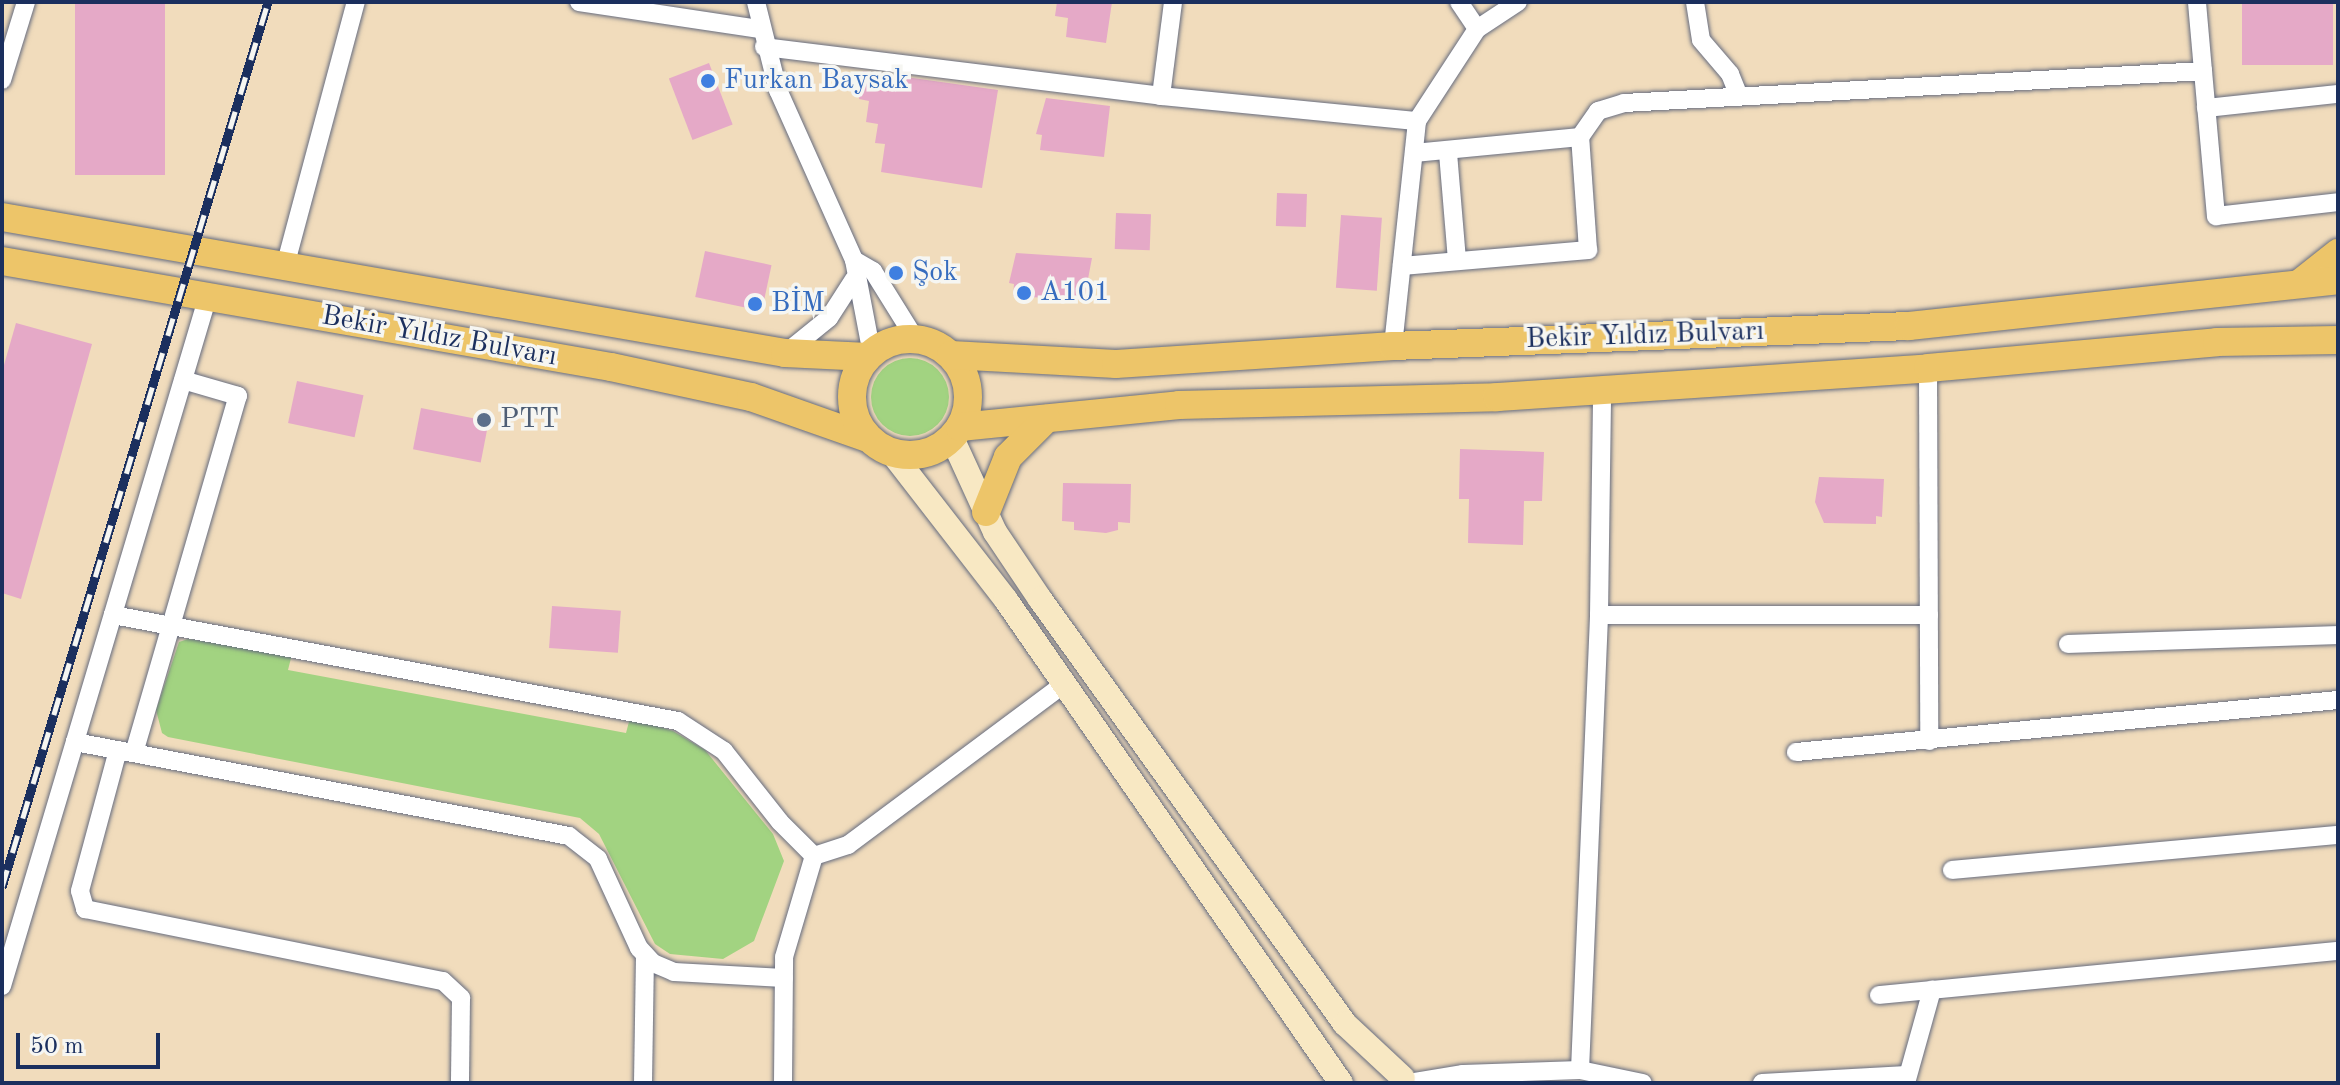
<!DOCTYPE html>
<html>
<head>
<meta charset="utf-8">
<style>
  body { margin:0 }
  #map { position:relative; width:2340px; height:1085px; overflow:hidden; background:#f1dcbc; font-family:"Old Standard TT",serif }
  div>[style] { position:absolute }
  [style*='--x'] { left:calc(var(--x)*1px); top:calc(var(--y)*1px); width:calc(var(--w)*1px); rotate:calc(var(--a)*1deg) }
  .green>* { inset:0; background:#a2d381 }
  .round { border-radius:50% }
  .building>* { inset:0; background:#e5a9c7; transform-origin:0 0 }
  .roads { filter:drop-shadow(0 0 2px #666c7f) drop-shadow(0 0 2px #666c7f) }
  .street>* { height:18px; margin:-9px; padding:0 9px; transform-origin:9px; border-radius:9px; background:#fff }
  .secondary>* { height:24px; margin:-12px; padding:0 12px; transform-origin:12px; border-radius:12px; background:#f8e8c3 }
  .primary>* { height:28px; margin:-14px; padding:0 14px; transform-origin:14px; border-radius:14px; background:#edc569 }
  .primary>.ring { margin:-14px; padding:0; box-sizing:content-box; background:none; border:28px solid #edc569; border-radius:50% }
  .rail>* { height:9px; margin-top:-4.5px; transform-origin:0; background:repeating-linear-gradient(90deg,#f6f6f2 0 18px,#1b2f5e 0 36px); box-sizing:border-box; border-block:2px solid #1b2f5e }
  .dots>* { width:22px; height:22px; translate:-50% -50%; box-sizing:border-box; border:4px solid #f6f6f2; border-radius:50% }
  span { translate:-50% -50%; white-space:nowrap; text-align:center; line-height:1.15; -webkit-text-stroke:7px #f6f6f2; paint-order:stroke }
  .shop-label { font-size:28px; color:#366cbe }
  .left { translate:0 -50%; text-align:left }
  .street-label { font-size:28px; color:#1b2f5e }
  .service-label { font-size:28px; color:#4e5e75 }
  .frame { position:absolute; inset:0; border:4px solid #1b2f5e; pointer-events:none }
  .scale { position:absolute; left:16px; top:1033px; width:144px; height:36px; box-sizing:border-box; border:4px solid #1b2f5e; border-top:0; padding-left:10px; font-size:24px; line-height:28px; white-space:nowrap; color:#1b2f5e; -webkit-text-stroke:6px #f6f6f2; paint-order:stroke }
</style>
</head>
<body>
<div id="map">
  <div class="green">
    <i class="round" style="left:871px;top:358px;width:78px;height:78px"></i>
    <i style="clip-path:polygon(188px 639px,292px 654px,288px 670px,626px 733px,630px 718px,673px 731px,705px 750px,773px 834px,784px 861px,754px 941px,723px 959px,670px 954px,655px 944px,599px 834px,580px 818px,168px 737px,162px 733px,156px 710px,179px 642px)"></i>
  </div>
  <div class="building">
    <i style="left:75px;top:2px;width:90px;height:173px"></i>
    <i style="clip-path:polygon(1057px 2px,1112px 2px,1106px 43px,1066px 37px,1068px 18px,1055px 16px)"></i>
    <i style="left:2242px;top:2px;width:91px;height:63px"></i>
    <i style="left:709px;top:63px;width:66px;height:43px;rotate:69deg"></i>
    <i style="clip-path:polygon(863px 71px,998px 90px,982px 188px,881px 172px,885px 144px,875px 143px,878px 124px,866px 122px,869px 101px,859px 99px)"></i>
    <i style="clip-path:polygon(1046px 98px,1110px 106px,1104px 157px,1040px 150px,1042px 135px,1036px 134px)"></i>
    <i style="left:1277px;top:193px;width:30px;height:33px;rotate:2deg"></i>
    <i style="left:1116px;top:213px;width:35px;height:36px;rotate:2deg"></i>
    <i style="left:1341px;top:215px;width:41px;height:73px;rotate:4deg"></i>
    <i style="left:705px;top:251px;width:68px;height:47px;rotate:12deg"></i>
    <i style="clip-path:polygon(1016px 253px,1092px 258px,1084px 300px,1013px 296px,1014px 284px,1009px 283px)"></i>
    <i style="clip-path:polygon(16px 323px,92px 344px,21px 599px,2px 593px,2px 372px)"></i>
    <i style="left:297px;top:381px;width:68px;height:43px;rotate:12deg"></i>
    <i style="left:421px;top:408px;width:69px;height:42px;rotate:11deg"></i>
    <i style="clip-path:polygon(1460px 449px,1544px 452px,1542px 501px,1524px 501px,1523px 545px,1468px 543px,1469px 499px,1459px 499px)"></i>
    <i style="clip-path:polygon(1819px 477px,1884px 479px,1882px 517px,1876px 516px,1876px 524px,1824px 523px,1815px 502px)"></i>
    <i style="clip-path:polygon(1063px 483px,1131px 484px,1130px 523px,1118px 522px,1118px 530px,1106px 533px,1074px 530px,1074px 522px,1062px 521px)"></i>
    <i style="left:552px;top:606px;width:69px;height:42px;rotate:4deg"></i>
  </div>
  <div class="roads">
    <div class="street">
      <i style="--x:579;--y:2;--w:183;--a:8.5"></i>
      <i style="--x:756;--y:2;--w:91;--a:76"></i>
      <i style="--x:778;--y:90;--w:186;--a:65.9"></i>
      <i style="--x:854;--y:260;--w:96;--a:79.2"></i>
      <i style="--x:1459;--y:2;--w:32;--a:56"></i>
      <i style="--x:1695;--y:2;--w:38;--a:81"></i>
      <i style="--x:1701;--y:40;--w:45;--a:49.5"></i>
      <i style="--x:1730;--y:74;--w:22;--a:68"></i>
      <i style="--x:764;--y:47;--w:400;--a:7"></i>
      <i style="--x:1161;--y:96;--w:257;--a:5.6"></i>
      <i style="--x:2203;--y:71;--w:146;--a:84.9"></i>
      <i style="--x:2216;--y:216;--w:123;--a:-6.5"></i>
      <i style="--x:2;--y:80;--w:82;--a:-72.9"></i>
      <i style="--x:1161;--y:96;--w:95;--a:-82.7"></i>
      <i style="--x:2206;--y:108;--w:133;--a:-6.1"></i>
      <i style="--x:1414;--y:153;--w:167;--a:-5.5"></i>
      <i style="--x:1580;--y:137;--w:32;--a:-55"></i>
      <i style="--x:1598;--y:111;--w:27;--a:-17"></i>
      <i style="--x:1624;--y:103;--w:580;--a:-3.16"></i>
      <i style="--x:2203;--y:71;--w:69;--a:-95"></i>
      <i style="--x:1448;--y:153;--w:108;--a:85.2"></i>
      <i style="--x:854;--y:260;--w:22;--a:30"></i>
      <i style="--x:873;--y:271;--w:81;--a:58.1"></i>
      <i style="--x:1402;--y:266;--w:187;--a:-4.9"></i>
      <i style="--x:1588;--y:250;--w:113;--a:-94"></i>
      <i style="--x:284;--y:270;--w:278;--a:-75"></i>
      <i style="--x:1393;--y:346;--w:226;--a:-83.9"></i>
      <i style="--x:1417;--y:121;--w:110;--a:-56.9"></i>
      <i style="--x:1477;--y:29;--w:49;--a:-33.4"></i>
      <i style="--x:787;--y:352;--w:54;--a:-39"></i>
      <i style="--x:829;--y:318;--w:46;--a:-57.3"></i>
      <i style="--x:1928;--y:368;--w:373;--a:89.8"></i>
      <i style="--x:113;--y:615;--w:575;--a:10.63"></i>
      <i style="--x:678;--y:721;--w:55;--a:33.1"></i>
      <i style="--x:724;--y:751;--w:90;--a:51.7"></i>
      <i style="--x:780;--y:822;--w:48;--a:45"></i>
      <i style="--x:1599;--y:615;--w:330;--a:0"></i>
      <i style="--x:2068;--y:644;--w:270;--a:-1.9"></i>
      <i style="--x:75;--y:742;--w:503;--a:10.77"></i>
      <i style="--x:569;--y:836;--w:37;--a:38"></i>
      <i style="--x:598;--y:859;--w:98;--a:65.3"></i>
      <i style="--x:639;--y:948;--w:21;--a:47"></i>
      <i style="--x:653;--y:963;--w:23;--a:23"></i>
      <i style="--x:674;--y:972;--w:110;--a:3.1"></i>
      <i style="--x:118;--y:750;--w:146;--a:105.1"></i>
      <i style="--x:80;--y:891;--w:19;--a:74"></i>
      <i style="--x:85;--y:909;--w:365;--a:11.4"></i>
      <i style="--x:443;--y:981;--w:25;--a:43"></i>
      <i style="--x:461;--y:998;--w:85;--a:90.7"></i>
      <i style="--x:1796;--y:752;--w:544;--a:-5.48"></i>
      <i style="--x:134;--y:753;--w:372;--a:-73.8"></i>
      <i style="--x:238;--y:396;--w:57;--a:-163.8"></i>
      <i style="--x:814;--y:856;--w:36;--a:-18"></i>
      <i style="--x:848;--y:845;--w:269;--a:-36.7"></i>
      <i style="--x:1952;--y:870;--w:388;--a:-5.2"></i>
      <i style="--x:2;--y:986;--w:720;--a:-73.38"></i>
      <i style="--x:1879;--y:995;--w:461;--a:-5.5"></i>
      <i style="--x:1580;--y:1070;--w:455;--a:-87.6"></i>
      <i style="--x:1599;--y:615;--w:225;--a:-89.2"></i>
      <i style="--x:1415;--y:1082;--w:49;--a:-9.5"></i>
      <i style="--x:1463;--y:1074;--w:117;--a:-2"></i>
      <i style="--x:1580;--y:1070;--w:64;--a:11.7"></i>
      <i style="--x:643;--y:1083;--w:128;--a:-89.1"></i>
      <i style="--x:783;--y:1083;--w:126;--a:-89.5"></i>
      <i style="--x:784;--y:957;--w:105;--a:-73.5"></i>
      <i style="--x:1762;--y:1083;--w:145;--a:-3.2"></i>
      <i style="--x:1906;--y:1083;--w:97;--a:-74.4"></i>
    </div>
    <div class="secondary">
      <i style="--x:952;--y:438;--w:103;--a:65.4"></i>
      <i style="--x:995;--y:532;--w:81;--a:56.1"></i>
      <i style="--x:1040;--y:599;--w:523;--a:54.33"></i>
      <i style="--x:1345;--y:1024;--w:79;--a:43"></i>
      <i style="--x:892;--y:453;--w:186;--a:52.2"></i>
      <i style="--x:1006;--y:600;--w:588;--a:55.26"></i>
    </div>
    <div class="primary">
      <i style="--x:2;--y:217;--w:795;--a:9.85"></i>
      <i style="--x:785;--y:353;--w:83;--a:2.8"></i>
      <i style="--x:2;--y:261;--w:618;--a:9.87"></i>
      <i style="--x:611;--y:367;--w:143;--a:12.1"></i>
      <i style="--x:751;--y:397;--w:126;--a:19.4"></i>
      <i style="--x:2299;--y:284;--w:50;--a:-38.5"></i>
      <i class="ring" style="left:852px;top:339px;width:88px;height:88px"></i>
      <i style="--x:951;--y:355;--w:165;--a:3.1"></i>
      <i style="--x:1116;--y:364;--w:278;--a:-3.7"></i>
      <i style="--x:1393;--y:346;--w:516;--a:-2.22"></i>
      <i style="--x:1909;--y:326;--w:431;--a:-6.1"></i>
      <i style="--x:960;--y:427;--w:220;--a:-5.7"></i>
      <i style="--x:1179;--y:405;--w:318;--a:-1.4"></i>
      <i style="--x:1497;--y:397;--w:432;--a:-3.8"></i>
      <i style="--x:1928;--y:368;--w:290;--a:-5.1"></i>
      <i style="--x:2217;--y:342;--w:121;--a:-0.9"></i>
      <i style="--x:986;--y:512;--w:59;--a:-68.2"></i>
      <i style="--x:1008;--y:457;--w:54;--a:-45"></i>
    </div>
  </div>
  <div class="rail">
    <i style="--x:2;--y:887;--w:924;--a:-73.27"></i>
  </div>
  <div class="dots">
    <i style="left:708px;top:81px;background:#3f7fe0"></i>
    <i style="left:896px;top:273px;background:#3f7fe0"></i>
    <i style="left:1024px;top:293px;background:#3f7fe0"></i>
    <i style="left:755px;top:304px;background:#3f7fe0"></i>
    <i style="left:484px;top:420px;background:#5c6f8a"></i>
  </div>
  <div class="shop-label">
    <span class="left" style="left:724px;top:81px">Furkan Baysak</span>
    <span class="left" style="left:912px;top:273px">Şok</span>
    <span class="left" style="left:1040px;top:293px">A101</span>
    <span class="left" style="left:771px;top:304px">BİM</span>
  </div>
  <div class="street-label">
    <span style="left:1645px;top:336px;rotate:-2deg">Bekir Yıldız Bulvarı</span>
    <span style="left:439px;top:337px;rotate:10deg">Bekir Yıldız Bulvarı</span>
  </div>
  <div class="service-label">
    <span class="left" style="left:500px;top:420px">PTT</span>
  </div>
  <div class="frame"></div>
  <div class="scale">50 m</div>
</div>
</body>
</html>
